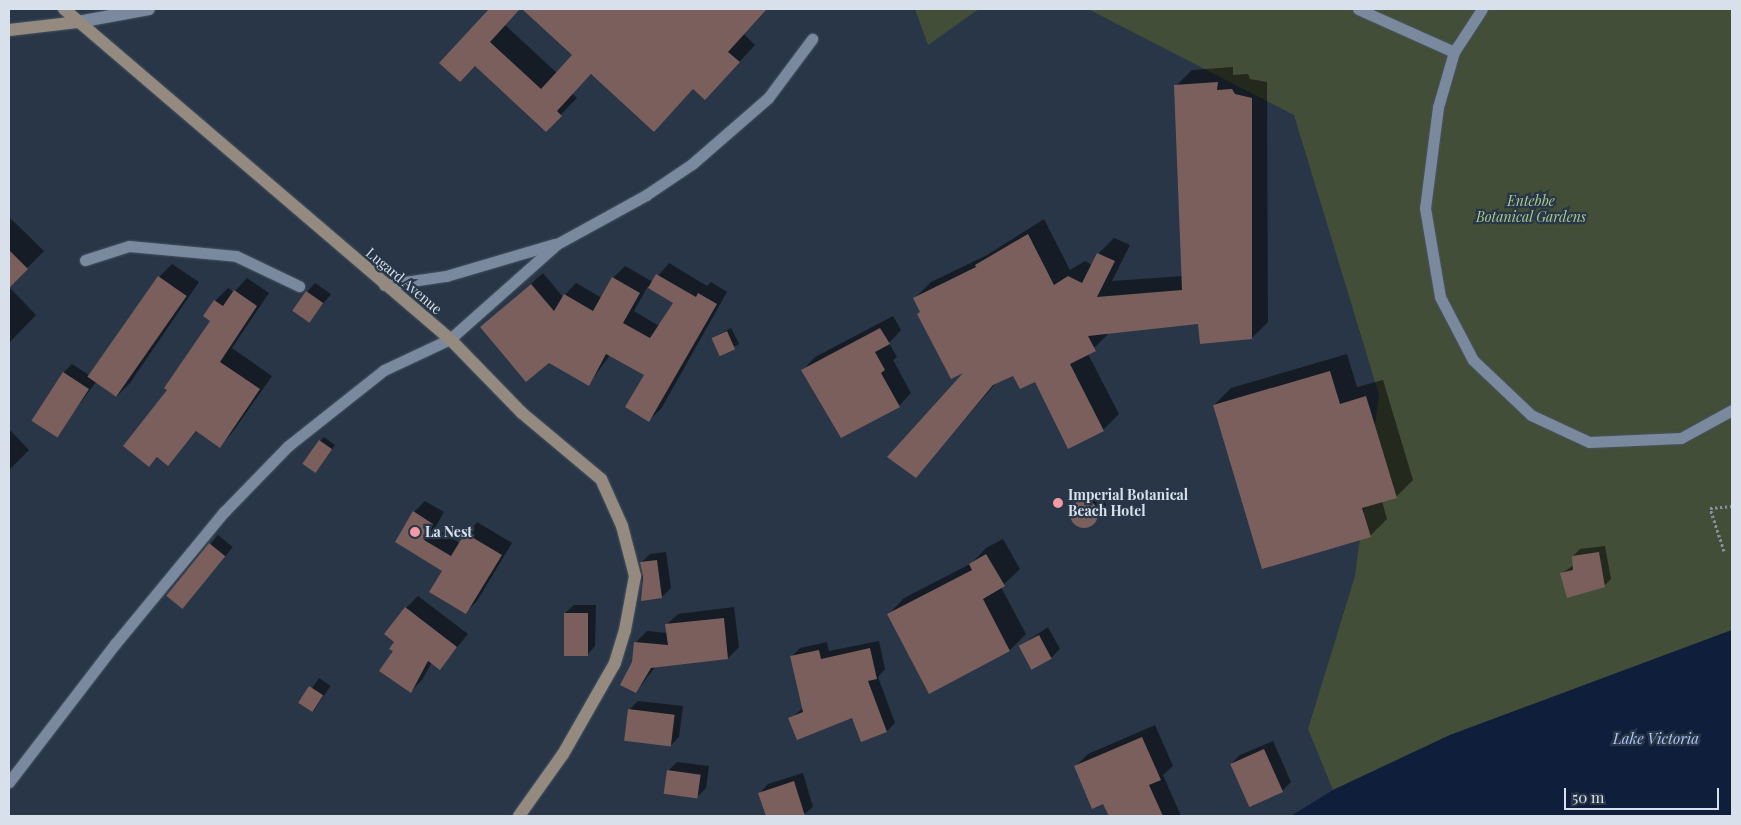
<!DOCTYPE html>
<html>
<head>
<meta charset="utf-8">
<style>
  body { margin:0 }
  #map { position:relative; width:1741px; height:825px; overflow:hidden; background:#283647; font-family:"Playfair Display",serif }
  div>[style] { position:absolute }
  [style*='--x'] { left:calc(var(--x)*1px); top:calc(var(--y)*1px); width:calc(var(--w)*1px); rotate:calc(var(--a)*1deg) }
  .green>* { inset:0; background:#424e37 }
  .water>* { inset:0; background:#0f1e3b }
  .shadow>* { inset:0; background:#0007; transform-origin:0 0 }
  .building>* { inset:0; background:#7a5f5c; transform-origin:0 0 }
  .round { border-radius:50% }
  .path>* { height:3px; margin-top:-1.5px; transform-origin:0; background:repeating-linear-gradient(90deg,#85919f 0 2.5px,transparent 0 5px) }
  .roads { filter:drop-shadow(0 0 1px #485462) drop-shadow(0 0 1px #485462) }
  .lane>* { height:11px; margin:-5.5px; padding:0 5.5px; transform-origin:5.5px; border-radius:5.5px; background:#7a899e }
  .street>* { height:12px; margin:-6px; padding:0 6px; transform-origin:6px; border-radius:6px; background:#7a899e }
  .secondary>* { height:12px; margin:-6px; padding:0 6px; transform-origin:6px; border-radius:6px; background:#948a80 }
  .dots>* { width:14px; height:14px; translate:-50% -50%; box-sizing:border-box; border:2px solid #283647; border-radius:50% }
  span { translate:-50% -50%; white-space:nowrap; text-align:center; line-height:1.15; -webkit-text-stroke:4.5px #283647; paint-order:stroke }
  .park-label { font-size:14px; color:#abcb8d; font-style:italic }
  .street-label { font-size:14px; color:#d7e0eb }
  .poi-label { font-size:14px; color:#d7e0eb; font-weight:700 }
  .left { translate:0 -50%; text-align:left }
  .water-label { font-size:15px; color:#aec7f6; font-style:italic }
  .frame { position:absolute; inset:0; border:10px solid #d7e0eb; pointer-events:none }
  .scale { position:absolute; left:1564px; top:788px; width:155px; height:22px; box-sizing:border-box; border:2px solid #d7e0eb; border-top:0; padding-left:6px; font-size:15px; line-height:18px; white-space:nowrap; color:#d7e0eb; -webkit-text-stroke:4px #283647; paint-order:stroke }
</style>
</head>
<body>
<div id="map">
  <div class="green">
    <i style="clip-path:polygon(915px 9px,979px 9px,928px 45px)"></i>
    <i style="clip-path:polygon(1088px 9px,1732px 9px,1732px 630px,1450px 735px,1333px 790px,1308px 729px,1355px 576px,1379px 395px,1294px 115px)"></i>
  </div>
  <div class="water">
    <i style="clip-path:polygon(1732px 630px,1732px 816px,1291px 816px,1333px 790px,1450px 735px)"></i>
  </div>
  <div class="shadow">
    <i style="clip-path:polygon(490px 9px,520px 9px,505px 25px,557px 73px,574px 55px,524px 9px,767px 9px,744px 34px,755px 45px,721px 82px,694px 88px,670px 114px,592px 73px,572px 93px,577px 98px,546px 130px,475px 64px,441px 63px)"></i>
    <i style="clip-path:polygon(1233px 67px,1233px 75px,1248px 74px,1250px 79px,1267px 82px,1268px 322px,1252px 338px,1199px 323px,1110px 332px,1088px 354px,1119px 414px,1103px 430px,1036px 380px,1014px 374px,997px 382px,916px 476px,968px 369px,915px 298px,931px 282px,987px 255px,1044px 219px,1070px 270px,1085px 261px,1092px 265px,1098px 254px,1114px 238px,1130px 245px,1112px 281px,1183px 276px,1176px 86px,1192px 70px)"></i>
    <i style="clip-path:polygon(9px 217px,44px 251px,9px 286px)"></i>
    <i style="clip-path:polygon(evenodd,669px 263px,707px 286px,711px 282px,727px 292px,661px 409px,649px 420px,646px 375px,610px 355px,589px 384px,482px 327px,543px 273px,563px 297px,576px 283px,602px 298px,613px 278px,625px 266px,653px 282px,669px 263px,648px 286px,675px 302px,659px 326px,634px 311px,648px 286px)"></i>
    <i style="clip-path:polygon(172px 264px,199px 282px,130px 383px,117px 396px,96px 382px,56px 436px,64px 372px,72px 364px,92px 377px,159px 277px)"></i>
    <i style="clip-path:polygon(247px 278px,269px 293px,232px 348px,272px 376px,232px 433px,220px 446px,197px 431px,168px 464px,159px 456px,149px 466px,169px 390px,211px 320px,215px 301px,228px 288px,234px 292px)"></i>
    <i style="clip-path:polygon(315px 283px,331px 294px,309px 321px,307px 292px)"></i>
    <i style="clip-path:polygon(11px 289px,36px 315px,9px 343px,9px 291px)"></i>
    <i style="clip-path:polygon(893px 316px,901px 330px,889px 343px,897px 357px,893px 360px,911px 393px,899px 406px,803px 370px,815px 357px)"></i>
    <i style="left:731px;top:328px;width:18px;height:21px;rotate:63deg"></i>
    <i style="clip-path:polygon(1347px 354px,1357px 387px,1383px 380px,1413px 480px,1396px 497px,1382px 501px,1387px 519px,1370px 536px,1214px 405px,1231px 388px)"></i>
    <i style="clip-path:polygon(9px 429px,29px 450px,9px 470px)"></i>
    <i style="clip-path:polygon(324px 437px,335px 445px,319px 468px,320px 441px)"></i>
    <i style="clip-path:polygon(1089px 493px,1100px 495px,1106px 505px,1092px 524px,1082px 527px,1073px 521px,1072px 510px)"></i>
    <i style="clip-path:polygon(425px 501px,444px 512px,435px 528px,460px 543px,477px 522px,512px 543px,477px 601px,466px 612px,444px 570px,396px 541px,414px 512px)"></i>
    <i style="left:218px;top:535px;width:19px;height:79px;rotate:39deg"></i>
    <i style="clip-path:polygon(1003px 539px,1020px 569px,1001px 587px,1026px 634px,1010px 650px,929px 692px,888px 615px,904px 598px,972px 563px,986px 548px)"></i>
    <i style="clip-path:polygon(1605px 546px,1611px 579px,1604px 586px,1562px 573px,1574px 565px,1573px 556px,1580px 549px)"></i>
    <i style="clip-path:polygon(666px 552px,671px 588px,662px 597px,643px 599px,641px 563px,650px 554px)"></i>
    <i style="clip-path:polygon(418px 596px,468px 634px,440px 668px,432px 662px,422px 680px,410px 692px,396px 642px,406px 608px)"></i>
    <i style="clip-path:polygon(574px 605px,596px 605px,595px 646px,587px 655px,565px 613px)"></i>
    <i style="clip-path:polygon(734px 607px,739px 647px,728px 658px,656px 666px,636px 692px,636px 642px,647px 631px,667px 633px,666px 625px,678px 614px)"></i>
    <i style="clip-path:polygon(1048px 627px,1060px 649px,1051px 658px,1020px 646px)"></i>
    <i style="clip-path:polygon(879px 641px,885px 669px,878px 677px,895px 723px,887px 731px,853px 716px,790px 719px,803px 708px,792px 656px,800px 648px,827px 642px,829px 651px)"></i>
    <i style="left:319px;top:678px;width:14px;height:31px;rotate:34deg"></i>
    <i style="clip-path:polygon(638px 701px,683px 706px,679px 737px,671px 745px,630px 709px)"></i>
    <i style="clip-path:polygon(1155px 725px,1173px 766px,1163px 775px,1181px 816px,1110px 816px,1104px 802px,1075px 767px,1088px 754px)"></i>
    <i style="clip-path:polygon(1273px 741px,1291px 782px,1282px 791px,1232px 763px,1240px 755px)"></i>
    <i style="clip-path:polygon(677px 762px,709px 766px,706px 788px,698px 796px,668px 771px)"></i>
    <i style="clip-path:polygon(803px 773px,813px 807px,802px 816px,767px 816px,760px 793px,768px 784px)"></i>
  </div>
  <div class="building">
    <i style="clip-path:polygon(489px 9px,520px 9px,490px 42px,541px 89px,572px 55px,522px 9px,767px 9px,728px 52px,740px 62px,705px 100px,693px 89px,654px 132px,591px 74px,557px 111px,562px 116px,546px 132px,475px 66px,460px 82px,439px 63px)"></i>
    <i style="clip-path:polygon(1218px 82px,1217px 90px,1232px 89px,1235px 94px,1252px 98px,1252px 339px,1200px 344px,1198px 324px,1088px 336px,1096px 351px,1070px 364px,1104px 431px,1068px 449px,1035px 382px,1020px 389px,1013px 376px,993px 385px,916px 478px,887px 457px,963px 373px,951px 379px,917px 314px,920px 312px,913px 298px,976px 267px,975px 265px,1028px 234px,1054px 285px,1068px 276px,1082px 283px,1097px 253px,1115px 261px,1097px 297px,1182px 290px,1174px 85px)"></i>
    <i style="clip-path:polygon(9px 250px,28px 269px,9px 288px)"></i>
    <i style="clip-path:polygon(656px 274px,696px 297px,698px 293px,717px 304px,649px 422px,625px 407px,644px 375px,606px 354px,589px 386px,549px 363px,526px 382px,480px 327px,531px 284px,554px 311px,564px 294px,593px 311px,612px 277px,640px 293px,623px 323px,650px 338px,673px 303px,648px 288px)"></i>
    <i style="left:158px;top:276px;width:35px;height:123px;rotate:35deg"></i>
    <i style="clip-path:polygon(234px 290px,257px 306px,220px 362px,260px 389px,220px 448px,196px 431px,168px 466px,157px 457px,149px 467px,123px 446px,167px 390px,164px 388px,210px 321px,203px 316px,214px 300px,223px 306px)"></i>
    <i style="left:306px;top:291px;width:21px;height:24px;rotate:35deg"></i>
    <i style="clip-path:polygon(880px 328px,890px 344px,875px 352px,885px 370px,881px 373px,900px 407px,841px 438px,801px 370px)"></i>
    <i style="left:727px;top:331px;width:20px;height:17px;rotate:66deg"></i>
    <i style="clip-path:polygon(1330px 371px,1340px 404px,1366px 396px,1397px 498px,1362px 508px,1371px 537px,1262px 569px,1213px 405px)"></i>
    <i style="left:63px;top:372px;width:31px;height:58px;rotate:33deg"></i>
    <i style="left:319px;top:440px;width:16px;height:29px;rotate:35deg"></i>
    <i class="round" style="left:1070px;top:500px;width:28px;height:28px"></i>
    <i style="clip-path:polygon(413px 511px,433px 524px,424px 540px,451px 556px,465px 533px,502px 555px,466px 614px,429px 592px,442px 571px,395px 542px)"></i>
    <i style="left:209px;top:543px;width:21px;height:68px;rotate:39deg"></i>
    <i style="clip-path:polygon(1599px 552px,1605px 587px,1567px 598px,1560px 573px,1573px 570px,1572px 556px)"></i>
    <i style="clip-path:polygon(986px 554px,1005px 586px,983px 599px,1010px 651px,929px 694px,887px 614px,972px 570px,969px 564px)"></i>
    <i style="clip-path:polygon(657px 560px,662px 598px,641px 601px,643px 577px,640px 562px)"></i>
    <i style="clip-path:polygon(405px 607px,457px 647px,440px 670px,428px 661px,411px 693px,379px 671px,393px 651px,389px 649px,394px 642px,384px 634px)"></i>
    <i style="left:564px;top:613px;width:24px;height:43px"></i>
    <i style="clip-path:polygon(724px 618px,728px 659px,651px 668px,636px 693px,620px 685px,632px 662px,634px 642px,668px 645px,665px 624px)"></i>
    <i style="left:1039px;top:635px;width:27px;height:23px;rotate:62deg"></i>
    <i style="clip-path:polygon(870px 648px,877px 679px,868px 681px,887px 732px,861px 742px,852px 718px,797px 740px,788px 718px,803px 712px,790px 656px,819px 650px,821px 659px)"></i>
    <i style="left:309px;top:686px;width:17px;height:20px;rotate:33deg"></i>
    <i style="left:628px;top:709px;width:47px;height:32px;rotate:7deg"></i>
    <i style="clip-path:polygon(1142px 737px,1161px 780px,1149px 785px,1163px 816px,1109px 816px,1103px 804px,1092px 809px,1074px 766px)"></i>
    <i style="left:1264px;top:749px;width:47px;height:37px;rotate:66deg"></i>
    <i style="left:667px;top:770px;width:34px;height:24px;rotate:8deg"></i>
    <i style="clip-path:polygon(794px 781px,805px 816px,766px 816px,758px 793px)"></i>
  </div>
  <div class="path">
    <i style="--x:1724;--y:551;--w:45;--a:-108"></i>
    <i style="--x:1710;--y:508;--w:22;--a:-5"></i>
  </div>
  <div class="roads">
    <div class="lane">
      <i style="--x:1358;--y:9;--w:105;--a:24.1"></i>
      <i style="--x:1482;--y:9;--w:51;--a:123.1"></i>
      <i style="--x:1454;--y:52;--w:57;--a:106.2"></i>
      <i style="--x:1438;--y:107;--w:102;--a:97.3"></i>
      <i style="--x:1425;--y:208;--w:90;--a:80.4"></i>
      <i style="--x:1440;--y:297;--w:71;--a:62.4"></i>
      <i style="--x:1473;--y:360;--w:80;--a:43.5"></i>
      <i style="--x:1531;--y:415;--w:64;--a:25"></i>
      <i style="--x:1589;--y:442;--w:92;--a:-2.5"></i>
      <i style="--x:1681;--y:438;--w:58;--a:-28.8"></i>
      <i style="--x:85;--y:260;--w:46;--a:-17.7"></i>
      <i style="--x:129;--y:246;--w:107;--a:5.3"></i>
      <i style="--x:236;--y:256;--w:70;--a:25.5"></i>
      <i style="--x:384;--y:285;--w:63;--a:-8.3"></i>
      <i style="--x:446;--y:276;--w:113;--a:-16.5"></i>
      <i style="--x:9;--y:782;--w:174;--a:-52.5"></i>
      <i style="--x:115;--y:644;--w:171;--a:-50.5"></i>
      <i style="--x:224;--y:512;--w:92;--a:-45.9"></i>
      <i style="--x:288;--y:446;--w:122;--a:-38.4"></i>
      <i style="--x:384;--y:370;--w:73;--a:-25.2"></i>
      <i style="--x:450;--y:339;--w:143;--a:-41.6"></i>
      <i style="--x:557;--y:244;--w:102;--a:-28.8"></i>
      <i style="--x:646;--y:195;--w:55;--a:-34"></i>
      <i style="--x:692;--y:164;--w:101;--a:-41"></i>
      <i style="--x:768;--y:98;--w:74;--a:-53.3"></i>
    </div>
    <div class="street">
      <i style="--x:78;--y:22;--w:72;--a:-10.4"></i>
    </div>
    <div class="secondary">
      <i style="--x:64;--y:9;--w:508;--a:40.53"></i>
      <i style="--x:450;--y:339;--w:103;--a:45.8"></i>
      <i style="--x:522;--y:413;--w:103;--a:39.9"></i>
      <i style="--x:601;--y:479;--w:51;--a:65.9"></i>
      <i style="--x:622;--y:526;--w:52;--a:75.4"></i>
      <i style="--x:635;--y:576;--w:55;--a:100.5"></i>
      <i style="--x:625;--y:630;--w:34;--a:107"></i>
      <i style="--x:615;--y:663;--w:105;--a:119.7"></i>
      <i style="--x:563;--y:754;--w:76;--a:125.4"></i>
      <i style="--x:9;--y:30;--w:69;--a:-6.6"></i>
    </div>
  </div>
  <div class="dots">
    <i style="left:1058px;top:503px;background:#f49aa6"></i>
    <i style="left:415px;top:532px;background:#f49aa6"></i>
  </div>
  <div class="park-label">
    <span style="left:1531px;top:209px">Entebbe<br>Botanical Gardens</span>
  </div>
  <div class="street-label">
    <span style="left:404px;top:281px;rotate:40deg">Lugard Avenue</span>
  </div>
  <div class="poi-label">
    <span class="left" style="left:1068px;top:503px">Imperial Botanical<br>Beach Hotel</span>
    <span class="left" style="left:425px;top:532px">La Nest</span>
  </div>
  <div class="water-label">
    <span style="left:1656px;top:739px">Lake Victoria</span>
  </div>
  <div class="frame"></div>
  <div class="scale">50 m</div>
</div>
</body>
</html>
